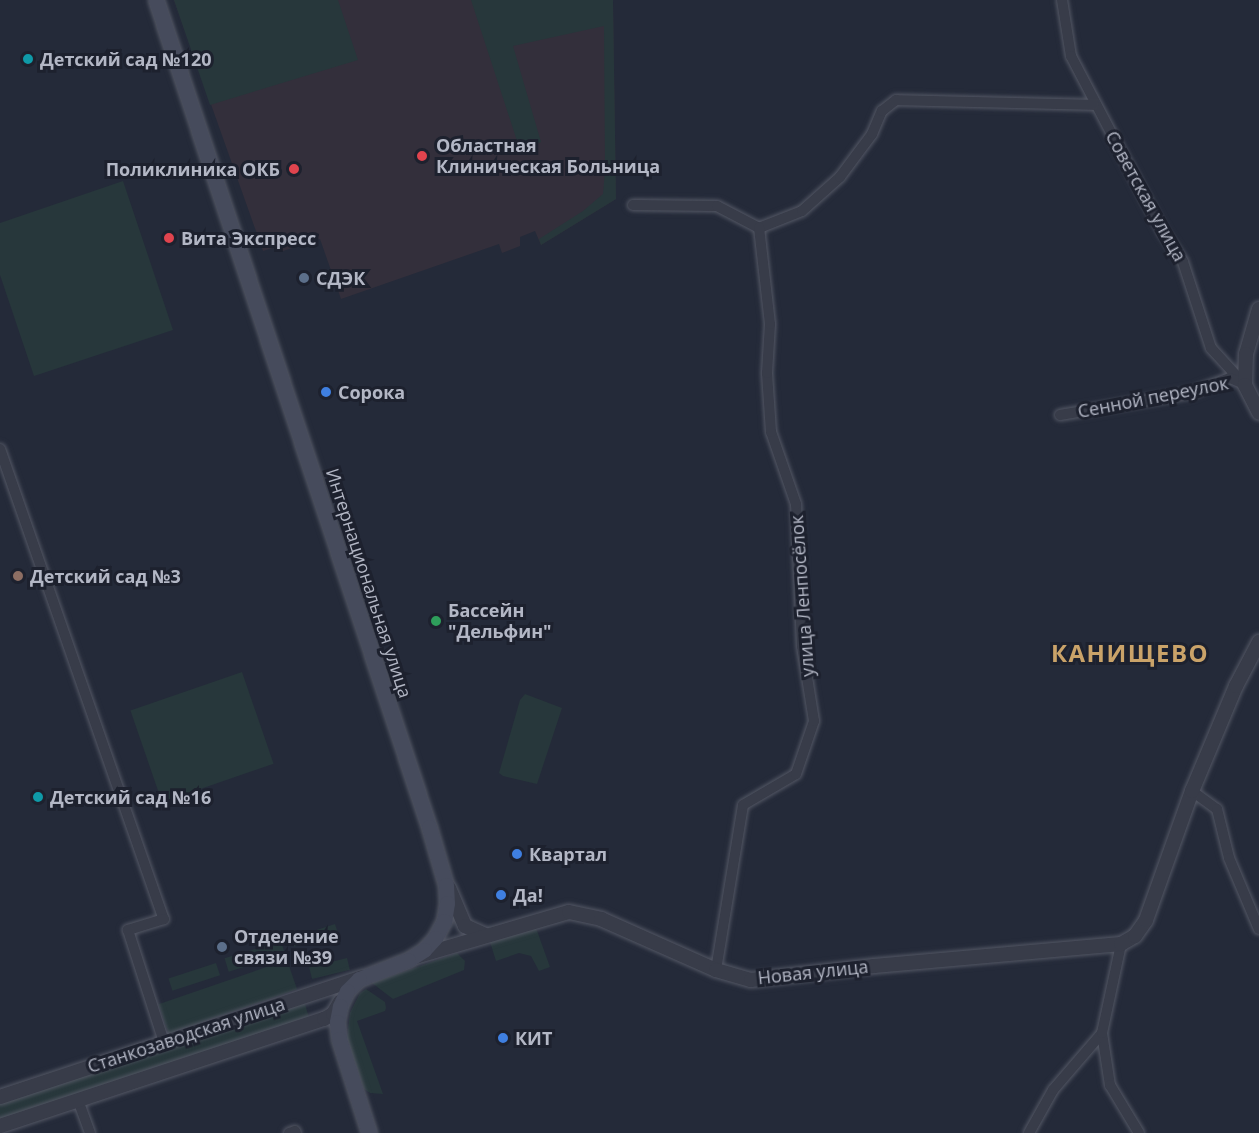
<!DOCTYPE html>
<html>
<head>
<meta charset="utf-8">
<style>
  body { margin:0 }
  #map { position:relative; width:1259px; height:1133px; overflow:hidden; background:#242a39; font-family:"Open Sans",sans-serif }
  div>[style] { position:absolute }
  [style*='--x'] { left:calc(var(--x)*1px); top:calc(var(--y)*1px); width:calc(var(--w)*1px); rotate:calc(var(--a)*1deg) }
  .medical>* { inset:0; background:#332f3b }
  .green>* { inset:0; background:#27373b; transform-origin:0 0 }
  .roads { filter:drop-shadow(0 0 2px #535764) drop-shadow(0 0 2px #535764) }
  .minor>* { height:10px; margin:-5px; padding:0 5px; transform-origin:5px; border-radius:5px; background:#383c49 }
  .tertiary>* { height:14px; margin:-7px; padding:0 7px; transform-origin:7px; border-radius:7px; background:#383c49 }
  .secondary>* { height:15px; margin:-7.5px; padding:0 7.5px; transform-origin:7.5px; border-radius:7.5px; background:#464b5c }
  .dots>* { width:16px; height:16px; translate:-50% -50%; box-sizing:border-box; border:3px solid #1d212e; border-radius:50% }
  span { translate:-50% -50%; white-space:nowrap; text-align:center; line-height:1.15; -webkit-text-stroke:6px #1d212e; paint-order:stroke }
  .poi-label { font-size:18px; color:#b3b7c5; font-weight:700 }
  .left { translate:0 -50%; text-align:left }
  .right { translate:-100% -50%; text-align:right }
  .street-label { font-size:18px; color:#b3b7c5 }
  .district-label { font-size:24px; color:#caa369; font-weight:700; letter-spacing:1.5px }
</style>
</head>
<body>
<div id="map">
  <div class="medical">
    <i style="clip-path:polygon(174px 0,613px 0,616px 199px,541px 245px,535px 231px,520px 237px,520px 246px,502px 253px,499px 244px,341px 299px,320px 239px,280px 252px,279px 246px,263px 251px)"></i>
  </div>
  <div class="green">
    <i style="clip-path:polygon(174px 0,338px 0,358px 60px,210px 105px)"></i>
    <i style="clip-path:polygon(471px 0,613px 0,616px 199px,541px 245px,539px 239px,583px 211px,603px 194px,605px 171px,604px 26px,513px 46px,541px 142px,520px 150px)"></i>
    <i style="clip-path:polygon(123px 181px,173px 330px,34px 376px,0 275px,0 223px)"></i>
    <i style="left:242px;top:672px;width:97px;height:118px;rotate:71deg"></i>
    <i style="clip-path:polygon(525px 694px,562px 708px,537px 784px,503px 776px,499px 773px,520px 700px)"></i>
    <i style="left:335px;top:924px;width:9px;height:46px;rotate:72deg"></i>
    <i style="clip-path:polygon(536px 928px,550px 967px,539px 971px,531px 956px,519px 953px,496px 961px,490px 942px)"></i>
    <i style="left:281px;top:941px;width:14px;height:59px;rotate:73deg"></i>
    <i style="clip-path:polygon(457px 953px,465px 961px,464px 970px,393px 999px,372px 983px)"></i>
    <i style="left:347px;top:958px;width:12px;height:39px;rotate:76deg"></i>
    <i style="left:287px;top:960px;width:31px;height:136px;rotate:71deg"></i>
    <i style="left:216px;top:963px;width:13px;height:50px;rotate:72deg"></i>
    <i style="clip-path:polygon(366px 989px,385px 1002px,386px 1008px,385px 1011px,357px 1021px,383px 1094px,370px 1093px,364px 1089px,347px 1038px,350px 1013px,360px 993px)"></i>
    <i style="clip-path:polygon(304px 1000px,309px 1018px,0 1120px,0 1103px)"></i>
  </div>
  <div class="roads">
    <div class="minor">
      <i style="--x:1062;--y:0;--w:57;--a:80.9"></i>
      <i style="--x:1071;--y:56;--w:199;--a:62.4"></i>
      <i style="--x:1163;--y:232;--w:36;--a:56"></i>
      <i style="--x:1183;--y:262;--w:90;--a:72"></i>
      <i style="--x:1211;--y:348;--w:50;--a:47.4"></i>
      <i style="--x:633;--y:205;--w:84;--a:0.7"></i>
      <i style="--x:717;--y:206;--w:47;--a:27.6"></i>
      <i style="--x:759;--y:228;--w:46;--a:-21.6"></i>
      <i style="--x:802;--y:211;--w:51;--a:-41.8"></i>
      <i style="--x:840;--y:177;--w:54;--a:-53.3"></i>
      <i style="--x:872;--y:134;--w:25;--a:-67"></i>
      <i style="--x:882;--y:111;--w:18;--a:-38"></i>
      <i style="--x:896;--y:100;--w:198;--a:1.4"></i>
      <i style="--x:1060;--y:415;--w:133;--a:-9.5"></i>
      <i style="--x:1191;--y:393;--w:42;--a:-21"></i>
      <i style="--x:1230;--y:378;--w:13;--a:23"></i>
      <i style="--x:0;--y:449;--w:498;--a:70.8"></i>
      <i style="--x:164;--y:919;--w:38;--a:163"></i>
      <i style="--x:128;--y:930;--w:118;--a:72.2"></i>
      <i style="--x:1192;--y:791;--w:31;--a:36"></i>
      <i style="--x:1217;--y:809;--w:50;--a:76.2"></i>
      <i style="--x:1229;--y:858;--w:77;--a:67.1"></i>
      <i style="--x:716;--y:970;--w:167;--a:-80.7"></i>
      <i style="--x:743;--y:805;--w:61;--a:-30.3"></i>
      <i style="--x:796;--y:774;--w:56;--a:-71.2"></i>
      <i style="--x:814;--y:721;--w:76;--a:-99.1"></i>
      <i style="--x:802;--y:646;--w:142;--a:-92.4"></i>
      <i style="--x:796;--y:504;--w:76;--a:-109.1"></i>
      <i style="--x:771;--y:432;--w:59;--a:-93.9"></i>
      <i style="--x:767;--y:373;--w:49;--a:-86.5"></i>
      <i style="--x:770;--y:324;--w:97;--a:-96.5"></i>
      <i style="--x:1102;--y:1033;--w:53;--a:81.3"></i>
      <i style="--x:1110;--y:1085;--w:56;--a:58.9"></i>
      <i style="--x:78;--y:1100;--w:35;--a:70"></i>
      <i style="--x:289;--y:1133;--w:6;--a:-18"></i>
      <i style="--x:295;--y:1131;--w:2;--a:63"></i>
      <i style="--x:1029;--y:1133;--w:49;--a:-60.8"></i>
      <i style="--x:1053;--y:1090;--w:75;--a:-49.3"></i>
      <i style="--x:1102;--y:1033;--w:91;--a:-77.9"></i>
    </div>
    <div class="tertiary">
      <i style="--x:1259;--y:309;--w:47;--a:106.1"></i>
      <i style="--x:1246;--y:354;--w:31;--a:92"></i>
      <i style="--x:1245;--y:385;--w:31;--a:63"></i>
      <i style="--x:449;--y:888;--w:41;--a:67.2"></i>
      <i style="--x:465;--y:926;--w:22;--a:24"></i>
      <i style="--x:415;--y:957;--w:160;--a:-16.3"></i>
      <i style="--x:569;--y:912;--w:33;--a:12"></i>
      <i style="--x:601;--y:919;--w:126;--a:23.9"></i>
      <i style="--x:716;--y:970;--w:36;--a:16"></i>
      <i style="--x:751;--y:980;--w:124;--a:-6.5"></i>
      <i style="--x:874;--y:966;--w:248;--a:-5.1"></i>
      <i style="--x:1121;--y:944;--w:16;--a:-30"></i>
      <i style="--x:1135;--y:936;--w:19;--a:-55"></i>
      <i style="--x:1146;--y:920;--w:137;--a:-70.4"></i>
      <i style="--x:1192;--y:791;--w:114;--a:-67.3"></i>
      <i style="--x:1236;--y:686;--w:50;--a:-62.4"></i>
      <i style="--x:0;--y:1097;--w:381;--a:-18.3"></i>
      <i style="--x:0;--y:1126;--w:341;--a:-18.3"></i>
      <i style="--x:324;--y:1019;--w:10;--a:-29"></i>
      <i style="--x:333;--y:1014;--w:14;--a:-60"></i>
    </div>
    <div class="secondary">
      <i style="--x:156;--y:0;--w:871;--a:71.73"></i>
      <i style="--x:429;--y:827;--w:60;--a:73.7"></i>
      <i style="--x:446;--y:885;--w:18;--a:87"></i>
      <i style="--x:447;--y:903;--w:18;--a:99"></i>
      <i style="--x:444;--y:921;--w:19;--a:118"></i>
      <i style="--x:435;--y:938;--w:16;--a:133"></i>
      <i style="--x:424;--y:950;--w:19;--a:148"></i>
      <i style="--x:408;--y:960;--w:53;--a:158.8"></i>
      <i style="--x:359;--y:979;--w:17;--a:135"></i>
      <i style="--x:347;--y:991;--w:17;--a:115"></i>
      <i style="--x:340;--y:1006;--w:16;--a:101"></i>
      <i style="--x:337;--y:1022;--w:17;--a:83"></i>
      <i style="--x:339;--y:1039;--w:99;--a:72.3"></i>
    </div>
  </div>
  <div class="dots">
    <i style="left:28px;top:59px;background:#0f9aa8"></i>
    <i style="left:422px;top:156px;background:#e0444e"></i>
    <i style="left:294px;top:169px;background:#e0444e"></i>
    <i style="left:169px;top:238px;background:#e0444e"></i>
    <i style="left:304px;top:278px;background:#5c6f8a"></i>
    <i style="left:326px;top:392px;background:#3f7fe0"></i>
    <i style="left:18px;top:576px;background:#8d6e63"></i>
    <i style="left:436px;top:621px;background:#2e9e5b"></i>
    <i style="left:38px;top:797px;background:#0f9aa8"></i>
    <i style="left:517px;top:854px;background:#3f7fe0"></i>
    <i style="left:501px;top:895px;background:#3f7fe0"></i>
    <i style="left:222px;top:947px;background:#5c6f8a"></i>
    <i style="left:503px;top:1038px;background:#3f7fe0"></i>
  </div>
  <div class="poi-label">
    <span class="left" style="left:40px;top:59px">Детский сад №120</span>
    <span class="left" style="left:436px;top:156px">Областная<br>Клиническая Больница</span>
    <span class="right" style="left:280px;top:169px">Поликлиника ОКБ</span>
    <span class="left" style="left:181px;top:238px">Вита Экспресс</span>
    <span class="left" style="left:316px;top:278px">СДЭК</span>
    <span class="left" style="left:338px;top:392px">Сорока</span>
    <span class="left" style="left:30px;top:576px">Детский сад №3</span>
    <span class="left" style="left:448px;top:621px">Бассейн<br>"Дельфин"</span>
    <span class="left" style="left:50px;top:797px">Детский сад №16</span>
    <span class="left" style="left:529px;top:854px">Квартал</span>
    <span class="left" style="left:513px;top:895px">Да!</span>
    <span class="left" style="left:234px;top:947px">Отделение<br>связи №39</span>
    <span class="left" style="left:515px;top:1038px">КИТ</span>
  </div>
  <div class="street-label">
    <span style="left:1146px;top:196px;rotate:61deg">Советская улица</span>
    <span style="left:1153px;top:397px;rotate:-11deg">Сенной переулок</span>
    <span style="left:369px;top:583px;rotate:72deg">Интернациональная улица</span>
    <span style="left:802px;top:596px;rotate:-94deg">улица Ленпосёлок</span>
    <span style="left:813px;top:972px;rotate:-6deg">Новая улица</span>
    <span style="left:186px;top:1035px;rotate:-18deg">Станкозаводская улица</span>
  </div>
  <div class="district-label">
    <span style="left:1130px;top:653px">КАНИЩЕВО</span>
  </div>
</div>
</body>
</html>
